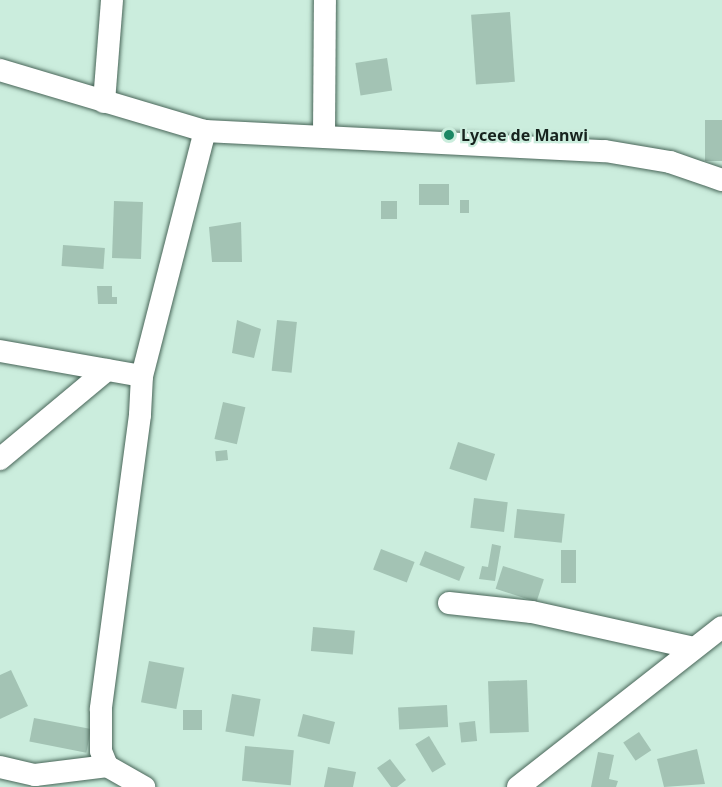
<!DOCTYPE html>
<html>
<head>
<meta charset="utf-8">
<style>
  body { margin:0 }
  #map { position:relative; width:722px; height:787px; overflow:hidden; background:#cbeddd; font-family:"Noto Sans",sans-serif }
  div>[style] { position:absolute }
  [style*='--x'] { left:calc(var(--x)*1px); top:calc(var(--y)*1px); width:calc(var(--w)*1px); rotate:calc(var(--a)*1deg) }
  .building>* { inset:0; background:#a3c3b4; transform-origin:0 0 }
  .roads { filter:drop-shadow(0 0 2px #486558) drop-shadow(0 0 2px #486558) }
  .street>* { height:22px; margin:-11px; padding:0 11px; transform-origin:11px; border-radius:11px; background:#fff }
  .dots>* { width:16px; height:16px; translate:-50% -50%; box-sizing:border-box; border:3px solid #cbeddd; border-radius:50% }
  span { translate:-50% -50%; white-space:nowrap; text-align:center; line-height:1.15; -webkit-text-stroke:4.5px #cbeddd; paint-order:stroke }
  .poi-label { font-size:16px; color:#17231e; font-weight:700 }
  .left { translate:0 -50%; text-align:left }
</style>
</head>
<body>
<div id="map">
  <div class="building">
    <i style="left:510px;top:12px;width:70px;height:39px;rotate:86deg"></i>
    <i style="left:387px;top:58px;width:33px;height:32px;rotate:81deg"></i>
    <i style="left:722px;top:120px;width:41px;height:17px;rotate:90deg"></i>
    <i style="left:449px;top:184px;width:21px;height:30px;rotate:90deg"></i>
    <i style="left:460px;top:200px;width:9px;height:13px"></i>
    <i style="left:114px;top:201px;width:29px;height:57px;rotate:2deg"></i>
    <i style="left:381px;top:201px;width:16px;height:18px"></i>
    <i style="clip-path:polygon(241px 222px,242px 262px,212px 262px,209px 227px)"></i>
    <i style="left:63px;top:245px;width:42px;height:21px;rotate:4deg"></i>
    <i style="clip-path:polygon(97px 286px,112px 286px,112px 297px,117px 297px,117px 304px,98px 304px)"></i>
    <i style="clip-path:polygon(237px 320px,261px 329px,254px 358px,232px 353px)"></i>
    <i style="left:277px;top:320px;width:20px;height:51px;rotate:6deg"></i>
    <i style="left:223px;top:402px;width:23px;height:38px;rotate:13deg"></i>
    <i style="left:458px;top:442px;width:39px;height:28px;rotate:18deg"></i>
    <i style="left:227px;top:450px;width:10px;height:12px;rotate:84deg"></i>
    <i style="left:474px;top:498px;width:34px;height:30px;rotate:7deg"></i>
    <i style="left:517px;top:509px;width:48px;height:29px;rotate:6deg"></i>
    <i style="clip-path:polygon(492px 544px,501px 546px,495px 581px,479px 579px,482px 566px,488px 567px)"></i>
    <i style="left:381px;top:549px;width:36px;height:22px;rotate:21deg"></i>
    <i style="left:561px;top:550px;width:15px;height:33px"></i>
    <i style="left:425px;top:551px;width:43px;height:15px;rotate:22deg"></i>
    <i style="left:503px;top:566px;width:43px;height:24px;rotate:18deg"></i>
    <i style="left:313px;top:627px;width:42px;height:24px;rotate:5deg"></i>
    <i style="left:149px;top:661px;width:36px;height:42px;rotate:11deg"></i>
    <i style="clip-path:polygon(11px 670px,28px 706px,0 719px,0 675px)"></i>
    <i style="left:527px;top:680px;width:52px;height:39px;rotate:88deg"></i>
    <i style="left:232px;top:694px;width:29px;height:38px;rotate:10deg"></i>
    <i style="left:447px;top:705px;width:22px;height:49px;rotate:87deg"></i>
    <i style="left:183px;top:710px;width:19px;height:20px"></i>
    <i style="left:303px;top:714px;width:33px;height:23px;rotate:14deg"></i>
    <i style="left:34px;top:718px;width:58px;height:24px;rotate:11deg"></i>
    <i style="left:475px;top:721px;width:20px;height:16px;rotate:84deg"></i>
    <i style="left:639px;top:732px;width:22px;height:19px;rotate:56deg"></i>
    <i style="left:429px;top:736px;width:33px;height:16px;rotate:59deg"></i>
    <i style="left:245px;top:746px;width:49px;height:35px;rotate:5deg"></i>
    <i style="clip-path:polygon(697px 749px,705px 784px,664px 787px,657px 759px)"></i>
    <i style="clip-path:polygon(598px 752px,614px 755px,609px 779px,618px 781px,616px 787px,591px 787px)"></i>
    <i style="clip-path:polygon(390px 759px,406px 780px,397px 787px,391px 787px,377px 768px)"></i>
    <i style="clip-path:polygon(328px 767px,356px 772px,353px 787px,324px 787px)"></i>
  </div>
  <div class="roads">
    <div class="street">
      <i style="--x:0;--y:70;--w:214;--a:16.6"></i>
      <i style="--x:205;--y:131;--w:400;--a:2.9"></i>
      <i style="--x:605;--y:151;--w:66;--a:9.6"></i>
      <i style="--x:670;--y:162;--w:55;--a:19.1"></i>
      <i style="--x:104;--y:102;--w:102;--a:-85.5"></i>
      <i style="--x:324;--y:134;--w:134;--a:-89.6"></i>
      <i style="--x:0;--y:351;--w:144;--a:10"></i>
      <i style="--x:142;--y:376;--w:39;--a:93"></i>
      <i style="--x:140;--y:415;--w:297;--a:97.6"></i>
      <i style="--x:101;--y:709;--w:42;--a:90"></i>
      <i style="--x:101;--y:751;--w:16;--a:68"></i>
      <i style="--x:107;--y:766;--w:43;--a:29.6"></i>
      <i style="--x:142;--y:376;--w:253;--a:-75.6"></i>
      <i style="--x:0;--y:459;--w:139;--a:-39.8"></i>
      <i style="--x:449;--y:603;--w:83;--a:6.2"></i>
      <i style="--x:532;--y:612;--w:166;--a:12.5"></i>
      <i style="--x:0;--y:767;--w:36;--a:13"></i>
      <i style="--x:35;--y:775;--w:73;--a:-7.1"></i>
      <i style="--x:518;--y:787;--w:259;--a:-38.1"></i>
    </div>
  </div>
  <div class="dots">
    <i style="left:449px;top:135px;background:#1b8764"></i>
  </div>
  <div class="poi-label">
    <span class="left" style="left:461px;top:135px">Lycee de Manwi</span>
  </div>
</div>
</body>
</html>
